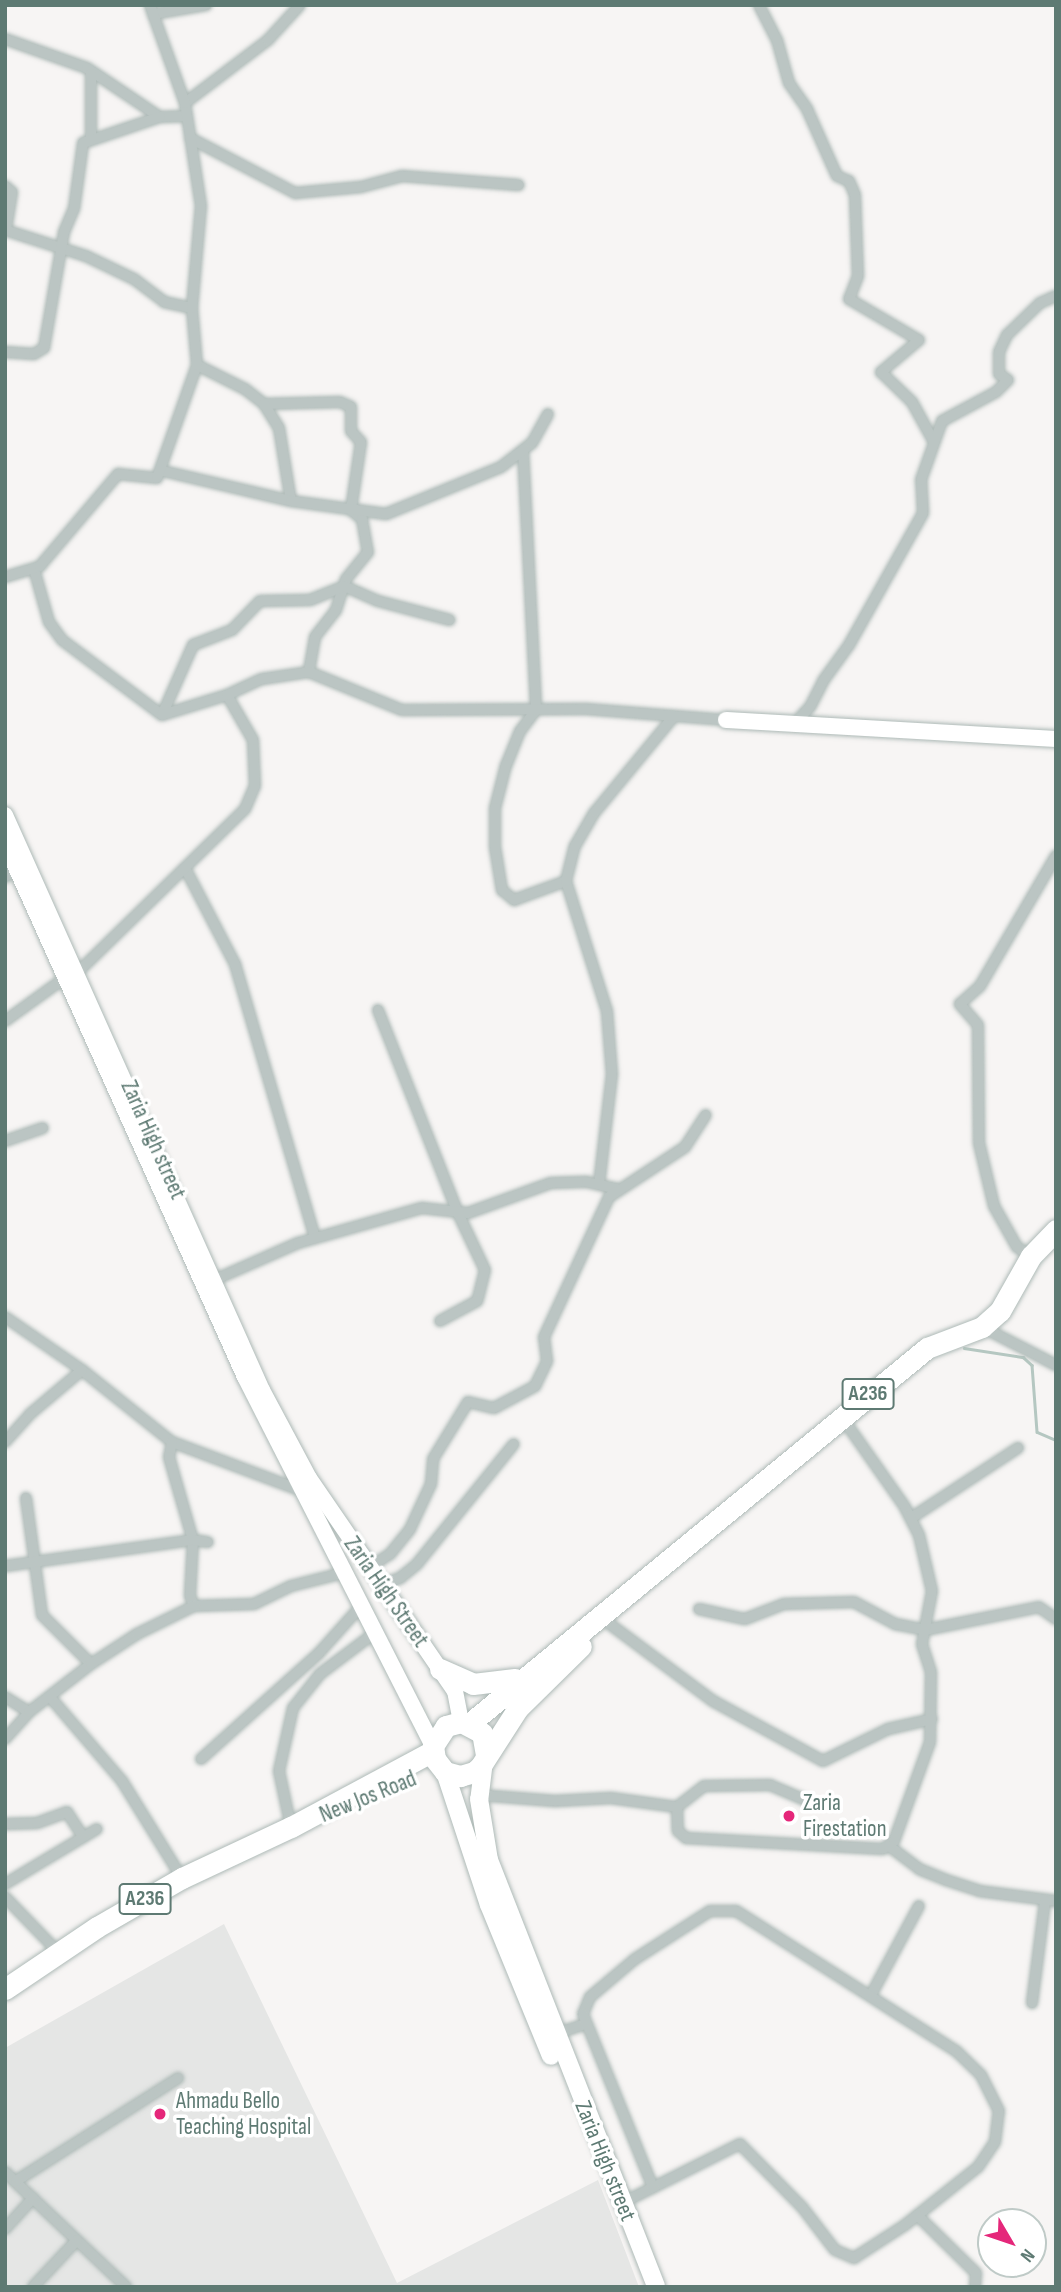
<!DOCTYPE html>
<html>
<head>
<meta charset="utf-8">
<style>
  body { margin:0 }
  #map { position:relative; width:1061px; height:2292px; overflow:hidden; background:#f7f5f4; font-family:"Sofia Sans Condensed",sans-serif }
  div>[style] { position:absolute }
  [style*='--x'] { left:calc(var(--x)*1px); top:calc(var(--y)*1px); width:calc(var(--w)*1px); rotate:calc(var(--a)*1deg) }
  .built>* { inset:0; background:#e5e6e5 }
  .stream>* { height:2.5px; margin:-1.25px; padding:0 1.25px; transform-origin:1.25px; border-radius:1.25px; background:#b5c7c1 }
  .roads { filter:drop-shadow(0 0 2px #aebab7) drop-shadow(0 0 2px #aebab7) }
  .street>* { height:10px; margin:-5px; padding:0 5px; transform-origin:5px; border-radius:5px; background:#bbc5c3 }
  .secondary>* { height:16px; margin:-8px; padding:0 8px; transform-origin:8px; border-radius:8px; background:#fff }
  .primary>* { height:18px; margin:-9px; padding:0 9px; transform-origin:9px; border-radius:9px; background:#fff }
  .highway>* { height:21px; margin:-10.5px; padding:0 10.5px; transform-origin:10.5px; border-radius:10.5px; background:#fff }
  .dots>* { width:19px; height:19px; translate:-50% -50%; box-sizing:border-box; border:4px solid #fff; border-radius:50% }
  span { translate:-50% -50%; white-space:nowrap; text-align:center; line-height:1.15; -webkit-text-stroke:7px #fff; paint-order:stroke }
  .shield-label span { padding:2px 5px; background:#fff; border:2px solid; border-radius:5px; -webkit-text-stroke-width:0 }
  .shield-label { font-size:21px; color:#5e7a73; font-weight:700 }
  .street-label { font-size:23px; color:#5e7a73 }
  .poi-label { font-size:23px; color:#5e7a73 }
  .left { translate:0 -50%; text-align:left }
  .frame { position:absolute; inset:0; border:7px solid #5e7a73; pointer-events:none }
  .north { position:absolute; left:977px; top:2208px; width:70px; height:70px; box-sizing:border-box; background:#fff; border:2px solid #bfcac7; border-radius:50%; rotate:129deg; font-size:19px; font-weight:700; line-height:28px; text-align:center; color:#5e7a73 }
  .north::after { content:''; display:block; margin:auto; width:24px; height:32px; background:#e5277a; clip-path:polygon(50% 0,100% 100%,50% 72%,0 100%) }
</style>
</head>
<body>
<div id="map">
  <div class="built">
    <i style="clip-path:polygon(224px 1924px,397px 2283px,598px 2180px,639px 2287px,5px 2287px,5px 2048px)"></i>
  </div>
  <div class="stream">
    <i style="--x:964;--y:1348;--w:60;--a:8.7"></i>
    <i style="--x:1023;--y:1357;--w:12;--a:42"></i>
    <i style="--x:1032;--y:1365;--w:67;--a:85.7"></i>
    <i style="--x:1037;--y:1432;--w:21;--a:23"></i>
  </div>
  <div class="roads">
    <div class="street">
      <i style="--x:759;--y:5;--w:39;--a:63"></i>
      <i style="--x:777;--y:40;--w:45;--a:74.4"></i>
      <i style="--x:789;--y:83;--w:32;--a:55"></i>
      <i style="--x:807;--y:109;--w:73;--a:65.9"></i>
      <i style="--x:837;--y:176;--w:13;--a:23"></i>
      <i style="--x:849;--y:181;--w:15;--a:67"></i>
      <i style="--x:855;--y:195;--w:81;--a:87.9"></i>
      <i style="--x:858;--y:276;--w:25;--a:111"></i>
      <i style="--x:849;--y:299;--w:81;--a:30.4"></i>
      <i style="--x:919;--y:340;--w:50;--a:139.9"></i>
      <i style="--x:881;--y:372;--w:43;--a:44.1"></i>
      <i style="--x:912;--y:402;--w:46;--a:61.2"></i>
      <i style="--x:153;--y:14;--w:54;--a:-9.6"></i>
      <i style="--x:5;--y:39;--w:87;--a:19.5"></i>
      <i style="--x:87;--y:68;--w:88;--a:33.9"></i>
      <i style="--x:160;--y:117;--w:27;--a:-2"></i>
      <i style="--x:185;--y:103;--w:104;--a:-37.2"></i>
      <i style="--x:268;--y:40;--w:47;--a:-47.6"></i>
      <i style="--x:91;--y:138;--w:64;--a:-90"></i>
      <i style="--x:190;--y:138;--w:119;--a:27.6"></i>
      <i style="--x:295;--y:193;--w:66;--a:-5.2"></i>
      <i style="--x:361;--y:187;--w:42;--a:-15"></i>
      <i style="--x:402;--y:176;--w:117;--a:4.4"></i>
      <i style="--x:5;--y:186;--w:9;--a:41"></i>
      <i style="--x:12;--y:192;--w:38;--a:99"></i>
      <i style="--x:5;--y:230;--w:85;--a:17.8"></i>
      <i style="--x:86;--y:256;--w:53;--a:25.6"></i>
      <i style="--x:134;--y:279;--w:38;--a:37"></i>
      <i style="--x:164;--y:302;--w:29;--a:12"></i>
      <i style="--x:5;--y:352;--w:29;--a:4"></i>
      <i style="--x:34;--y:354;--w:12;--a:-31"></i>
      <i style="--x:44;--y:348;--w:118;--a:-80.2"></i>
      <i style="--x:64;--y:232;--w:25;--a:-67"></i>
      <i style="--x:74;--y:209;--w:67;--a:-82.2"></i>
      <i style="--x:83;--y:143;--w:81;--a:-18.7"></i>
      <i style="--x:197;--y:365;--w:54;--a:26.6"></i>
      <i style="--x:245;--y:389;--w:24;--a:38"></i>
      <i style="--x:264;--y:404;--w:76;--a:-1.5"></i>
      <i style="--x:340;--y:402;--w:12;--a:24"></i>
      <i style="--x:351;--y:407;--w:24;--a:90"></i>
      <i style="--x:351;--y:431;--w:15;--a:48"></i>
      <i style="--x:361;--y:442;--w:69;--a:98.4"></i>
      <i style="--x:351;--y:510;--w:14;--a:39"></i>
      <i style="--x:362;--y:519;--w:34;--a:80"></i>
      <i style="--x:368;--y:552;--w:35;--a:129"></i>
      <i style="--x:346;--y:579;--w:33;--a:108"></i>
      <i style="--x:336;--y:610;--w:34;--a:128"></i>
      <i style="--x:315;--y:637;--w:36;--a:100"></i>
      <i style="--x:264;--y:404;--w:28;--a:58"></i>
      <i style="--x:279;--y:428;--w:74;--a:80.7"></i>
      <i style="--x:523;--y:450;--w:260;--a:87.1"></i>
      <i style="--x:536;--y:710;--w:26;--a:127"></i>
      <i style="--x:520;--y:731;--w:37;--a:112"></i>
      <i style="--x:506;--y:765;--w:44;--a:104.3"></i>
      <i style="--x:495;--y:808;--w:39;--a:90"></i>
      <i style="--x:495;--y:847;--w:44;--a:80.8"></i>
      <i style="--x:502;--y:890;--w:16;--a:40"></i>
      <i style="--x:514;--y:900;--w:55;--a:-20.1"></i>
      <i style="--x:566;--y:881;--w:136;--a:72.5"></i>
      <i style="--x:607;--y:1011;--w:63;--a:85.5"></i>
      <i style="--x:612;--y:1074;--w:111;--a:96.7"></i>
      <i style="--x:163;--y:471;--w:131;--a:13.2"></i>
      <i style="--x:291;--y:501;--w:96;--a:7.8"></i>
      <i style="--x:386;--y:514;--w:124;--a:-22.2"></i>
      <i style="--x:501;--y:467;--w:39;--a:-38"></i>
      <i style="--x:532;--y:443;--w:33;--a:-61"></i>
      <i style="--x:34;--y:569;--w:55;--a:74.2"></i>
      <i style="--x:49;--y:622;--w:22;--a:54"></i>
      <i style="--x:62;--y:640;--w:125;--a:36.9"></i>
      <i style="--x:162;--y:715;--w:77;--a:-66.1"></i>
      <i style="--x:193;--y:645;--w:42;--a:-21"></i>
      <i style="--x:232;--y:630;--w:40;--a:-46"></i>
      <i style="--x:260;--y:601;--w:50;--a:-1.1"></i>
      <i style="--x:310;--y:600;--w:37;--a:-22"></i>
      <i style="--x:344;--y:586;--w:37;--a:24"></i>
      <i style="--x:378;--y:601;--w:74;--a:14.8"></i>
      <i style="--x:5;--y:577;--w:37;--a:-17"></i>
      <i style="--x:40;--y:566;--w:121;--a:-49.7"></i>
      <i style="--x:118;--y:474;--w:39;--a:6"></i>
      <i style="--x:157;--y:478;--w:120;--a:-70.5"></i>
      <i style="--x:197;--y:365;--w:57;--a:-95"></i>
      <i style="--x:192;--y:308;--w:102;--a:-85"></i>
      <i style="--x:201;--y:206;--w:104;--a:-98.8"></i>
      <i style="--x:185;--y:103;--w:104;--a:-109.7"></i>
      <i style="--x:162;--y:715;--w:68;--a:-17.1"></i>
      <i style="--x:794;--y:724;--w:23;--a:-47"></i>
      <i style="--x:810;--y:707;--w:29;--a:-63"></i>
      <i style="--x:823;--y:681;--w:44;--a:-54.2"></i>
      <i style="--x:849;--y:645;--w:151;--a:-60.7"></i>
      <i style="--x:923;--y:513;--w:33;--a:-93"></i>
      <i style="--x:921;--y:480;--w:63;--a:-70.4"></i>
      <i style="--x:942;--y:421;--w:61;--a:-28.2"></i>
      <i style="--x:996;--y:392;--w:17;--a:-45"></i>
      <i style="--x:1008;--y:380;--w:11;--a:-146"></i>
      <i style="--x:999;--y:374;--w:22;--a:-90"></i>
      <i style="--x:999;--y:352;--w:19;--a:-65"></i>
      <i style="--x:1007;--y:335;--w:46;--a:-44.1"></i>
      <i style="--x:1040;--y:303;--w:17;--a:-24"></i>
      <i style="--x:185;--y:868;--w:108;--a:62.5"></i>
      <i style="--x:235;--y:964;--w:285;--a:73.7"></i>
      <i style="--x:5;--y:877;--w:14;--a:-34"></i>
      <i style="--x:566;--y:881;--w:36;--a:-76"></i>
      <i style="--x:575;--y:846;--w:39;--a:-60"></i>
      <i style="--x:595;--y:812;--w:124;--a:-50.5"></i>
      <i style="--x:78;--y:972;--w:233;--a:-44.3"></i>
      <i style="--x:245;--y:809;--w:25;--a:-67"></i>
      <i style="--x:255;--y:786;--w:46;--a:-92.5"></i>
      <i style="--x:253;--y:740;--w:52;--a:-120"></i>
      <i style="--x:227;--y:695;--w:38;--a:-25"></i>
      <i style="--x:262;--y:679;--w:48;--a:-8.5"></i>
      <i style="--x:309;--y:672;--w:100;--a:22.2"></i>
      <i style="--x:402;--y:710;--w:184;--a:-0.3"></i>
      <i style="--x:586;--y:709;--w:140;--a:4.5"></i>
      <i style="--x:378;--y:1010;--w:218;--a:68.5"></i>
      <i style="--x:458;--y:1213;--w:63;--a:64.7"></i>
      <i style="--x:485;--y:1270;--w:32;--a:104"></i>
      <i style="--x:477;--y:1301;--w:42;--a:151.6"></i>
      <i style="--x:5;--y:1021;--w:75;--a:-35.8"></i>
      <i style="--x:5;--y:1141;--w:40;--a:-18.9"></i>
      <i style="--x:1031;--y:1256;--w:17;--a:-147"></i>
      <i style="--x:1017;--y:1247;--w:47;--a:-119.3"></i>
      <i style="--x:994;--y:1206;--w:65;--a:-103.4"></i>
      <i style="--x:979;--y:1143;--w:118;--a:-90.5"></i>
      <i style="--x:978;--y:1025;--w:28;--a:-131"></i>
      <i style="--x:960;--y:1004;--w:27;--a:-42"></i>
      <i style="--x:980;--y:986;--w:151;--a:-59.7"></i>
      <i style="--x:214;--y:1280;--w:92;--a:-23.8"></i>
      <i style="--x:298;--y:1243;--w:129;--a:-15.8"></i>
      <i style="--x:422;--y:1208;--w:46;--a:6.2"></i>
      <i style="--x:468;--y:1213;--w:88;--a:-19.9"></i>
      <i style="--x:551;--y:1183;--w:36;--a:-2"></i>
      <i style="--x:587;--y:1182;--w:31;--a:13"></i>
      <i style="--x:5;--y:1317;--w:93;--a:34.5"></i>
      <i style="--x:82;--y:1370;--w:115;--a:38.7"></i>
      <i style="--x:172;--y:1442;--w:137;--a:20.6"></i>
      <i style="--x:982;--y:1327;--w:83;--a:27.2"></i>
      <i style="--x:5;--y:1442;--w:38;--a:-48"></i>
      <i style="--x:30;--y:1414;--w:68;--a:-40.2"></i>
      <i style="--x:172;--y:1442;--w:15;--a:101"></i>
      <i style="--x:169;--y:1457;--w:86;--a:73.9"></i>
      <i style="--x:193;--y:1540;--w:56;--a:93.1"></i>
      <i style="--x:190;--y:1596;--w:11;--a:68"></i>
      <i style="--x:194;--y:1606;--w:60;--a:-1.9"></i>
      <i style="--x:254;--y:1604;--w:41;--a:-25.9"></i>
      <i style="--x:291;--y:1586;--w:54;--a:-14"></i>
      <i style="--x:26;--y:1498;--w:118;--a:82.2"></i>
      <i style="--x:42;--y:1615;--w:69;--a:45"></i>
      <i style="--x:911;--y:1518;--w:128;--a:-33.2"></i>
      <i style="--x:5;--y:1566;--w:190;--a:-7.9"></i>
      <i style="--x:193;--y:1540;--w:15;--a:8"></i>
      <i style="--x:370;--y:1567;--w:24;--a:-33"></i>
      <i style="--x:390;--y:1554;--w:32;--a:-51"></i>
      <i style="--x:410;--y:1529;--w:50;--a:-65"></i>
      <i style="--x:431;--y:1484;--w:25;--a:-85"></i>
      <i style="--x:433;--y:1459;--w:67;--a:-58.4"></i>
      <i style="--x:468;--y:1402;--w:27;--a:13"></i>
      <i style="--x:494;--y:1408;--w:47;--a:-28.2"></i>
      <i style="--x:535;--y:1386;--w:28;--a:-64"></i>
      <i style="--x:547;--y:1361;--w:24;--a:-97"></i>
      <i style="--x:544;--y:1337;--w:154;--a:-65.1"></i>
      <i style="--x:609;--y:1197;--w:91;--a:-33.3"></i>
      <i style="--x:685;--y:1147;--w:38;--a:-57"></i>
      <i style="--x:382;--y:1584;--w:19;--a:-18"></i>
      <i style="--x:400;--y:1578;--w:22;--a:-39"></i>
      <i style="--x:417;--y:1564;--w:154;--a:-51.1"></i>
      <i style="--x:699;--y:1609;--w:47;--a:12.3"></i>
      <i style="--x:745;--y:1619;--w:42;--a:-21"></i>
      <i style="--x:784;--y:1604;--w:70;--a:-1.6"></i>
      <i style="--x:854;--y:1602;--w:47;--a:28.2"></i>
      <i style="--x:895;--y:1624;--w:31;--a:11"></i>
      <i style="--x:925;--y:1630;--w:116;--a:-11.4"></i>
      <i style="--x:1039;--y:1607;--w:21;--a:35"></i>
      <i style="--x:607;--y:1622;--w:132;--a:36.7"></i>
      <i style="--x:713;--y:1701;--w:125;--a:28.6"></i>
      <i style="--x:823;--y:1761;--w:72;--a:-26.2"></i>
      <i style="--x:888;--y:1729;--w:45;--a:-12.8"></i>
      <i style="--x:5;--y:1697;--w:28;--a:32"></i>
      <i style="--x:50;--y:1697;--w:111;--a:49.4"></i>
      <i style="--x:122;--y:1781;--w:114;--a:58.3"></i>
      <i style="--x:5;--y:1739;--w:36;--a:-48"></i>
      <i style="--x:29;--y:1712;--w:78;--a:-37.7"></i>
      <i style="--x:91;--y:1664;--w:55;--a:-33.1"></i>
      <i style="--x:137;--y:1634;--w:64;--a:-26.2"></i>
      <i style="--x:201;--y:1759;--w:159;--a:-41.9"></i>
      <i style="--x:319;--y:1653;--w:62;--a:-48.3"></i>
      <i style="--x:479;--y:1795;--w:76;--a:4.5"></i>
      <i style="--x:555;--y:1801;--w:56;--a:-3.1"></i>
      <i style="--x:611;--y:1798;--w:67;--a:7.8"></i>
      <i style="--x:677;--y:1807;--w:34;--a:-38"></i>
      <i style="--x:704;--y:1786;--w:66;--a:-0.9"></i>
      <i style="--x:770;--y:1785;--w:43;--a:23"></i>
      <i style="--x:677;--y:1807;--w:24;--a:88"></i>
      <i style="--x:678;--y:1831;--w:11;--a:41"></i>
      <i style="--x:686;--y:1838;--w:197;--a:3.2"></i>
      <i style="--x:883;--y:1849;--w:14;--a:-36"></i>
      <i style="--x:894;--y:1841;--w:105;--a:-70"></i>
      <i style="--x:930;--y:1742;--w:70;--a:-89.2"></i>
      <i style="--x:931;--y:1672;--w:29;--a:-108"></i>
      <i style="--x:922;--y:1644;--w:54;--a:-79.3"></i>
      <i style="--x:932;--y:1591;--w:57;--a:-103.1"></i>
      <i style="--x:919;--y:1535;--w:31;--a:-117"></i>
      <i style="--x:905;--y:1507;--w:111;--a:-125.1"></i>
      <i style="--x:5;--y:1824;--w:32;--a:-2"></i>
      <i style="--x:37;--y:1823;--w:32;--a:-20"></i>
      <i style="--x:67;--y:1812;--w:30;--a:57"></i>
      <i style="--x:291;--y:1827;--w:57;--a:-102.1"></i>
      <i style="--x:279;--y:1771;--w:65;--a:-77.5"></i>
      <i style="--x:293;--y:1708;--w:43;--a:-51.5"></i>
      <i style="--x:320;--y:1674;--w:66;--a:-37"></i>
      <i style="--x:889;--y:1846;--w:38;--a:37"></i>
      <i style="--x:919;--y:1869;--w:29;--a:22"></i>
      <i style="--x:946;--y:1880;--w:35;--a:18"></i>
      <i style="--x:979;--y:1891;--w:78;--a:7.4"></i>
      <i style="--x:5;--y:1884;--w:107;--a:-30.9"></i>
      <i style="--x:5;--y:1897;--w:78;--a:46"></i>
      <i style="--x:871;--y:1995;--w:101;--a:-61.7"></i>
      <i style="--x:1032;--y:2003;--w:103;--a:-82.7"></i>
      <i style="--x:555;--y:2034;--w:32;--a:-18"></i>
      <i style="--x:5;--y:2172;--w:167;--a:43.5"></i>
      <i style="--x:16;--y:2181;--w:192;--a:-32.4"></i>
      <i style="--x:622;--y:2203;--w:132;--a:-26.6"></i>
      <i style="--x:740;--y:2144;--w:88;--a:45.5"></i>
      <i style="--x:802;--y:2207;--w:54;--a:52.5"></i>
      <i style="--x:835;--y:2250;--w:21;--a:23"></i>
      <i style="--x:854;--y:2258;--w:61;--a:-32.9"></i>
      <i style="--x:905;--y:2225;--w:93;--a:-38.5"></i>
      <i style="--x:978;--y:2167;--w:30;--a:-56"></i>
      <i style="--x:995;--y:2142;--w:31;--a:-83"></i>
      <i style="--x:999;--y:2111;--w:40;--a:-116.6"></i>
      <i style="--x:981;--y:2075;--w:35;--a:-136"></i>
      <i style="--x:956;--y:2051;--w:261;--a:-147.5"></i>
      <i style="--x:736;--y:1911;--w:26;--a:180"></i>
      <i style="--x:710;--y:1911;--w:89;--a:147.4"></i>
      <i style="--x:635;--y:1959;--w:59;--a:139.8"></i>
      <i style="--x:590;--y:1997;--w:18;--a:112"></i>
      <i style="--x:583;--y:2014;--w:187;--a:68"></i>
      <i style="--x:917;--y:2215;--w:83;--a:44.5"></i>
      <i style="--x:976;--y:2273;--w:14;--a:94"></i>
      <i style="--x:5;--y:2229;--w:42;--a:-47.9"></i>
      <i style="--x:33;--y:2287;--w:64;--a:-46.9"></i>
    </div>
    <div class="secondary">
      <i style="--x:726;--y:720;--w:331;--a:3.3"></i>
      <i style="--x:5;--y:815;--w:630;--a:65.92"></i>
      <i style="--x:262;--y:1390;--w:100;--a:61.9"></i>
      <i style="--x:309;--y:1478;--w:258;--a:55.6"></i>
      <i style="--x:455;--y:1691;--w:32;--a:79"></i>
      <i style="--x:5;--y:843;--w:585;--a:65.8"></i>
      <i style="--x:245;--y:1377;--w:414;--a:63"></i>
    </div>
    <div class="primary">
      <i style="--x:484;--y:1761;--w:38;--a:97"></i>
      <i style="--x:479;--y:1799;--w:62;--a:80.7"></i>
      <i style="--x:489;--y:1860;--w:458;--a:68.6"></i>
      <i style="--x:445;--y:1772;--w:140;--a:71.7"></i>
      <i style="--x:489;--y:1905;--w:163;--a:67.7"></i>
    </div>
    <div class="highway">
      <i style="--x:440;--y:1669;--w:36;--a:24"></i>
      <i style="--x:473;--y:1684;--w:42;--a:-6.8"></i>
      <i style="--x:469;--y:1724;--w:593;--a:-39.38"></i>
      <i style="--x:927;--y:1348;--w:59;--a:-20.9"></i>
      <i style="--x:982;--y:1327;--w:24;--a:-42"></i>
      <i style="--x:1000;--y:1311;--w:63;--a:-60.6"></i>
      <i style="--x:1031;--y:1256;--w:36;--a:-46"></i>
      <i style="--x:486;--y:1755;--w:22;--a:-100"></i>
      <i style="--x:482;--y:1733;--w:24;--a:-152"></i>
      <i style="--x:461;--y:1722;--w:16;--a:165"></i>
      <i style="--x:446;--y:1726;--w:24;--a:123"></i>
      <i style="--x:433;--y:1746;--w:13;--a:81"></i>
      <i style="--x:435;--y:1759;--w:16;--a:52"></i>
      <i style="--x:445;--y:1772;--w:16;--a:15"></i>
      <i style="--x:460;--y:1776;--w:15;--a:-16"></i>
      <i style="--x:474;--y:1772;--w:8;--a:-40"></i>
      <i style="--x:480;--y:1767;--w:70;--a:-57.2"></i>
      <i style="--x:518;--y:1708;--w:88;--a:-44.5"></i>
      <i style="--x:5;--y:1989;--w:111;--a:-34"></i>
      <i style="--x:97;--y:1927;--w:98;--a:-30"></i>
      <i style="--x:182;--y:1878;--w:120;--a:-25.1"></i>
      <i style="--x:291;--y:1827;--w:161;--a:-28.2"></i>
    </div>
  </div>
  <div class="dots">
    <i style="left:789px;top:1816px;background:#e5277a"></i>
    <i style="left:160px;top:2114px;background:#e5277a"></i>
  </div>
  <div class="shield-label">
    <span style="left:868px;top:1394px">A236</span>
    <span style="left:145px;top:1899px">A236</span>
  </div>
  <div class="street-label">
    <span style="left:153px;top:1140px;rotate:66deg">Zaria High street</span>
    <span style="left:386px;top:1592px;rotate:55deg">Zaria High Street</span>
    <span style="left:368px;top:1797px;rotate:-22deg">New Jos Road</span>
    <span style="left:605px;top:2161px;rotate:68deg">Zaria High street</span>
  </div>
  <div class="poi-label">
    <span class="left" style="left:803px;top:1816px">Zaria<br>Firestation</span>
    <span class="left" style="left:176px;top:2114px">Ahmadu Bello<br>Teaching Hospital</span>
  </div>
  <div class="frame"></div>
  <div class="north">N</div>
</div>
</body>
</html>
